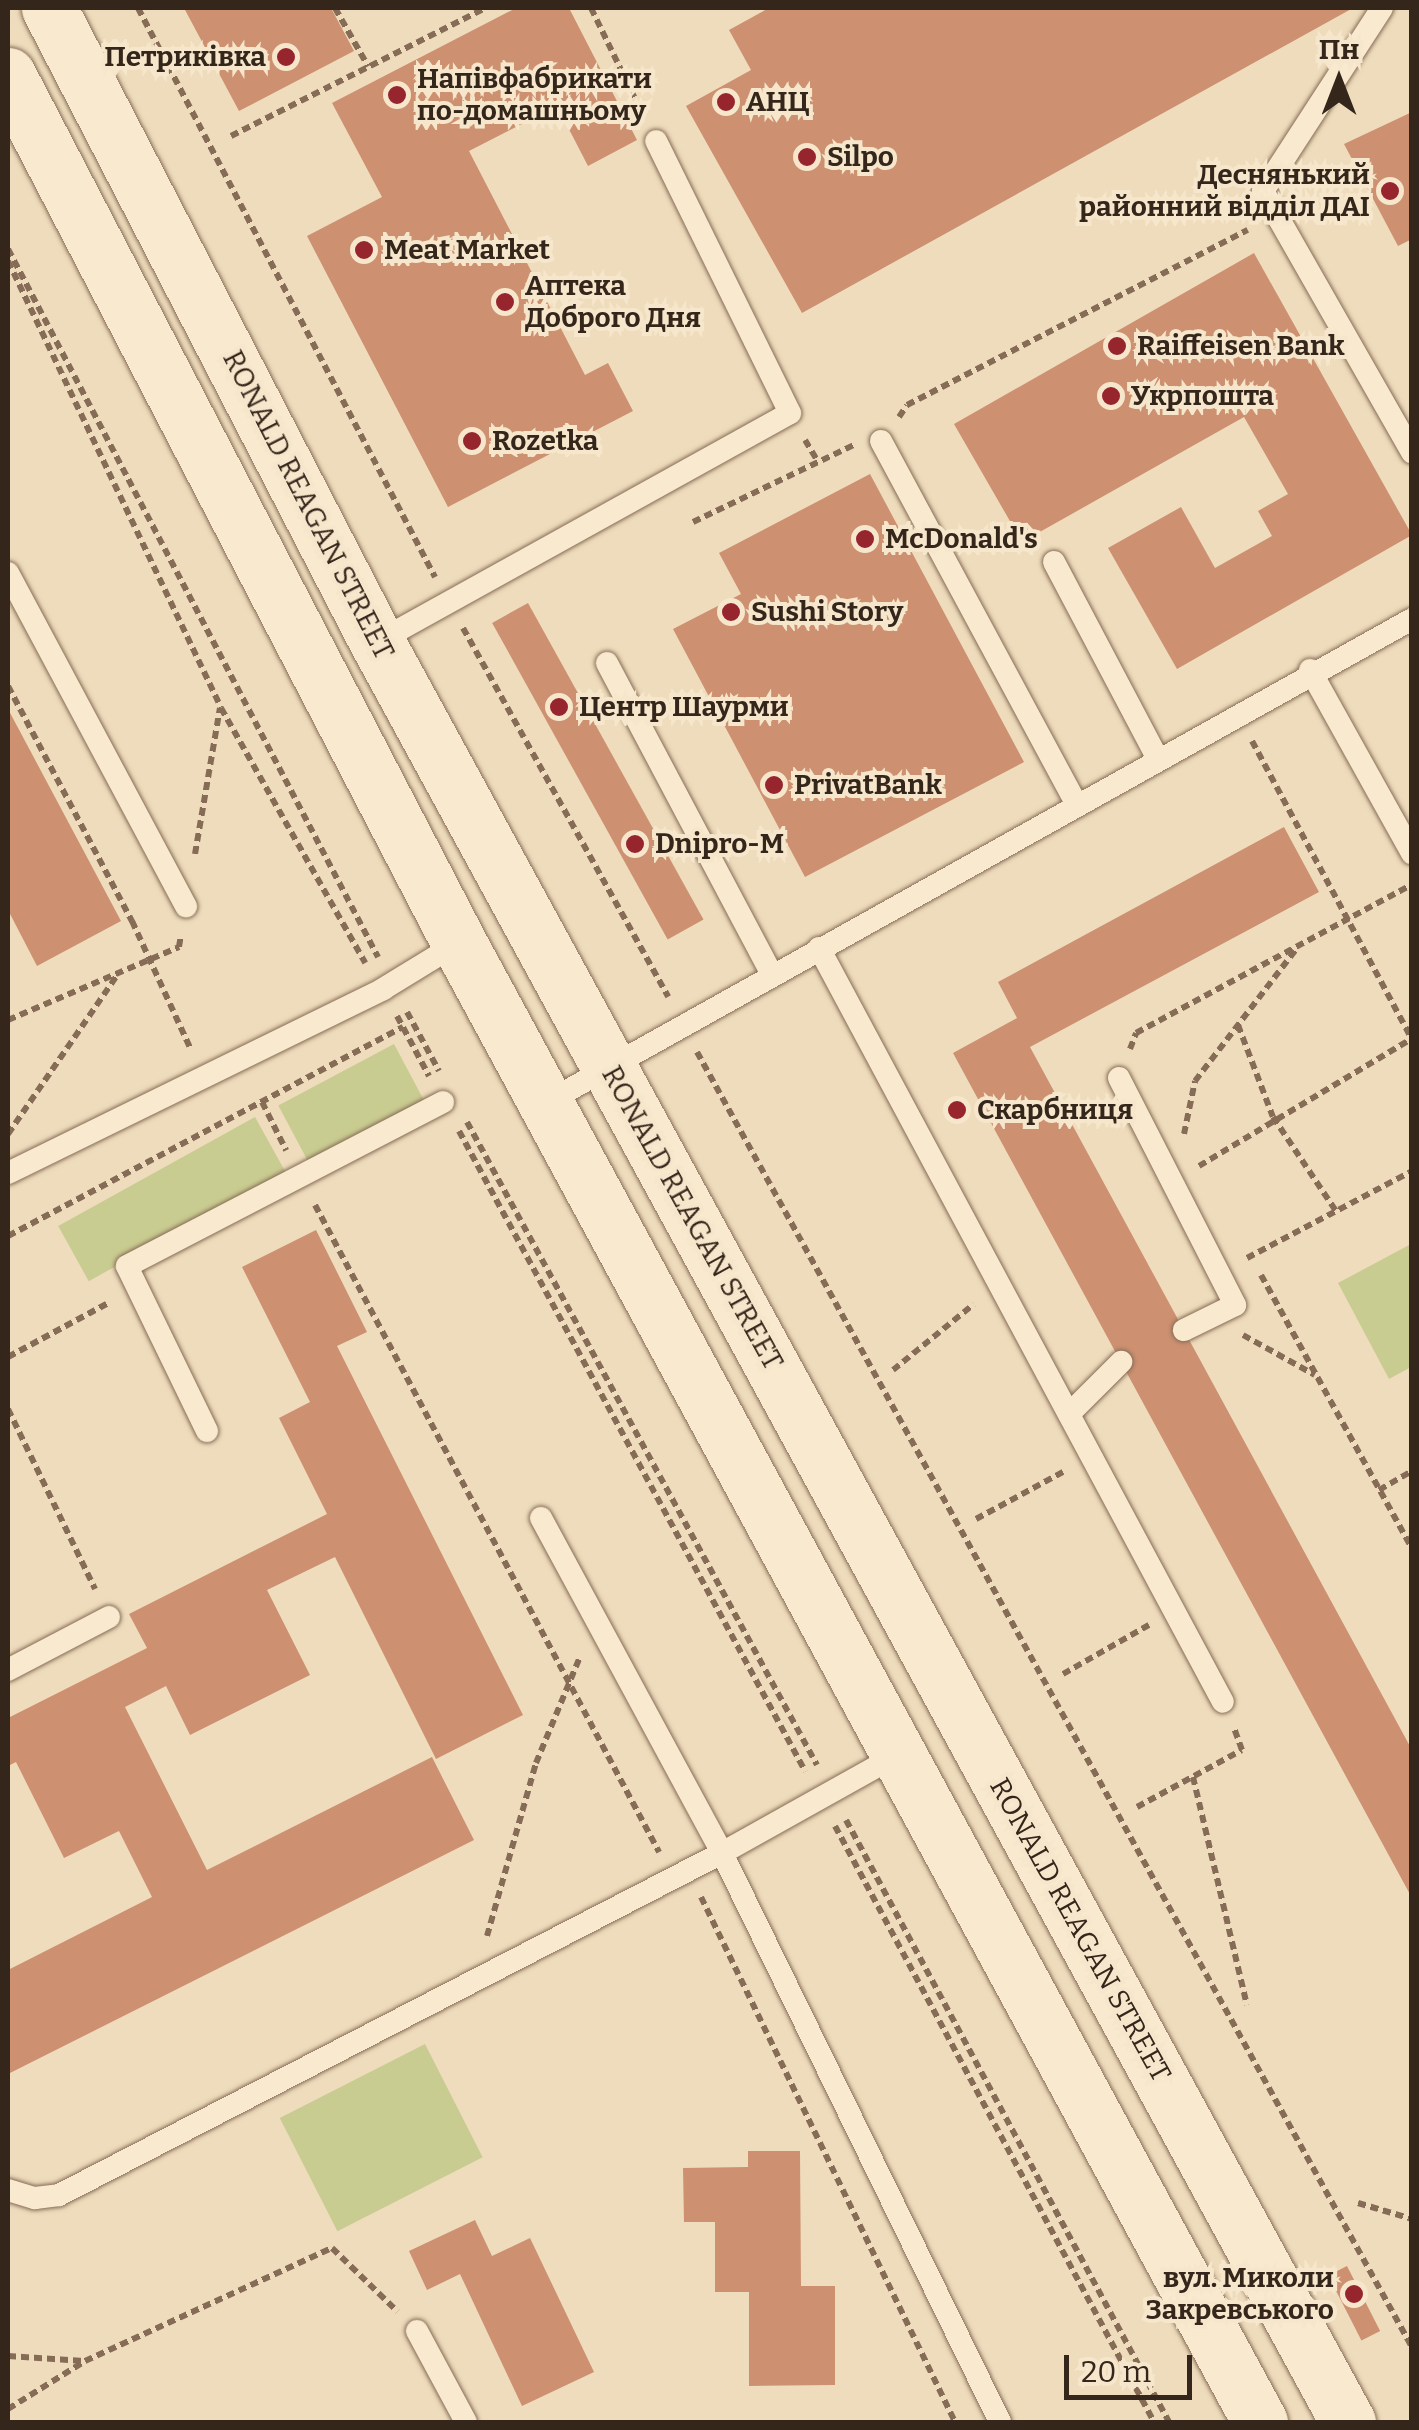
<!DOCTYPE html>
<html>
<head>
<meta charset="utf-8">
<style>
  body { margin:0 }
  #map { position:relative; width:1419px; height:2430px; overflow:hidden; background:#eedcbc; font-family:Bitter,serif }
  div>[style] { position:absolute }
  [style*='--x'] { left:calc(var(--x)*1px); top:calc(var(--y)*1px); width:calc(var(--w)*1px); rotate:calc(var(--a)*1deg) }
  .green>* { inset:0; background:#c9cc91; transform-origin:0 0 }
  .building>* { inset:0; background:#cd9171; transform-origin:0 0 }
  .path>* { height:6px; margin-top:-3px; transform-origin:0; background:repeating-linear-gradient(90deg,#866c56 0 8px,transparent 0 13px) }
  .roads { filter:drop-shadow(0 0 2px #866c56) drop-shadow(0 0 2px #866c56) }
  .service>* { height:22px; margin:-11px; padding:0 11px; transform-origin:11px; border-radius:11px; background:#f9eacf }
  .secondary>* { height:55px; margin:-27.5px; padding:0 27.5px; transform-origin:27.5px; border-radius:27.5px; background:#f9eacf }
  .dots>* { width:28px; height:28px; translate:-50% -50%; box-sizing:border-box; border:5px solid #f6e7cc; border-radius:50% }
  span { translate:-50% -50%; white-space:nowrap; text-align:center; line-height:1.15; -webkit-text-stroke:8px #f6e7cc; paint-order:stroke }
  .poi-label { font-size:28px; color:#35261b; font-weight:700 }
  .right { translate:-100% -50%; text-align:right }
  .left { translate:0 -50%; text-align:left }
  .street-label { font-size:28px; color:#35261b }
  .frame { position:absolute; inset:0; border:10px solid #35261b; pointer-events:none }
  .north { position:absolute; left:1289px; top:30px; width:100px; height:100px; -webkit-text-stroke:8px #f6e7cc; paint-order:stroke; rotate:0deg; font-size:28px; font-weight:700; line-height:40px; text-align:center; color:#35261b }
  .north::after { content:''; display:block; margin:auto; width:35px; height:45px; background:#35261b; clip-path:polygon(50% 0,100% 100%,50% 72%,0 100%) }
  .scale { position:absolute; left:1064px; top:2355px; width:128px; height:45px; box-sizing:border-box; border:5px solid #35261b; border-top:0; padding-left:12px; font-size:30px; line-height:35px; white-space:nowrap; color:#35261b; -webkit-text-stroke:8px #f6e7cc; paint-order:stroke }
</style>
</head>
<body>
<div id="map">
  <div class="green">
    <i style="left:394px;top:1044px;width:64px;height:131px;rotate:62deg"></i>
    <i style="left:255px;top:1117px;width:63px;height:225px;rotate:61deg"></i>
    <i style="clip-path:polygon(1411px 1244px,1411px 1367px,1389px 1379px,1338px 1283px)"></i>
    <i style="left:425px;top:2044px;width:127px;height:163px;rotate:63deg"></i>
  </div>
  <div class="building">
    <i style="clip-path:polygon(184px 8px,331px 8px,354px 51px,239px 111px)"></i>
    <i style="clip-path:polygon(516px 8px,569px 8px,637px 140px,588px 166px,557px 106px,469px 151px,585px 375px,608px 363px,633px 411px,448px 507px,307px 236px,382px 197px,332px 103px)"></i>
    <i style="clip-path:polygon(769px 8px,1353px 8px,802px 313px,686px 106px,751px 70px,729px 30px)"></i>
    <i style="clip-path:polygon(1412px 112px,1412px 239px,1398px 246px,1344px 144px)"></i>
    <i style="clip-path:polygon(1254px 253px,1412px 535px,1177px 669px,1108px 548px,1181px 507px,1215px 568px,1272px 536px,1258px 511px,1288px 494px,1244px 417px,1022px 542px,954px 424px)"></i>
    <i style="clip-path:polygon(870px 474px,1024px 762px,805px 877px,673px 629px,741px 594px,719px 553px)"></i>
    <i style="left:528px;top:603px;width:362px;height:41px;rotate:61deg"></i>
    <i style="clip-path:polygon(8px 709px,121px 921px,37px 966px,8px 910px)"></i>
    <i style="clip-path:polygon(1284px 827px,1319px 892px,1030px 1047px,1412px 1750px,1412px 1898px,953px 1053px,1017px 1018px,998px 982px)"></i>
    <i style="clip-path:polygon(316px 1230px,367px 1332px,337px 1346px,523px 1715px,436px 1759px,335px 1557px,267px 1590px,310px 1675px,190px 1735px,166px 1686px,125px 1707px,207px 1870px,432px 1757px,474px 1840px,8px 2074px,8px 1970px,152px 1897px,119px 1831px,64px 1858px,16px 1762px,8px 1766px,8px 1718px,147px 1648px,129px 1614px,327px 1514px,279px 1418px,310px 1402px,242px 1267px)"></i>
    <i style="clip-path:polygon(748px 2151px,800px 2151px,801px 2286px,835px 2286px,835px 2385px,749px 2386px,749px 2292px,715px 2292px,715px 2222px,684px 2222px,683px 2168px,748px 2167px)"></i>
    <i style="clip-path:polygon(475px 2220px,492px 2256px,530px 2238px,594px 2372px,522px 2406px,460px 2274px,427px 2290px,409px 2251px)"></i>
    <i style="left:1347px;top:2266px;width:73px;height:21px;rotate:63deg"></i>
  </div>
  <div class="path">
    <i style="--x:138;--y:8;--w:642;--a:62.44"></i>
    <i style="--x:335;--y:8;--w:67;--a:60.4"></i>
    <i style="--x:591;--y:8;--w:117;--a:64.1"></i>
    <i style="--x:231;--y:136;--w:284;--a:-26.7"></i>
    <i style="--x:8;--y:249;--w:799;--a:62.41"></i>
    <i style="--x:8;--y:261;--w:495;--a:64.5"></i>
    <i style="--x:221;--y:708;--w:293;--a:60.5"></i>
    <i style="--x:899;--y:417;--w:14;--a:-56"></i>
    <i style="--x:907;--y:405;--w:383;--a:-27.2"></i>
    <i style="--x:805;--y:440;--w:23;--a:59"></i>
    <i style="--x:693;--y:522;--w:178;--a:-25.6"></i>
    <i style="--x:463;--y:628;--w:422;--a:60.9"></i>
    <i style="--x:8;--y:686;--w:266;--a:62.2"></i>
    <i style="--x:132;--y:921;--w:142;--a:65.4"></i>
    <i style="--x:1252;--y:741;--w:339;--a:61.8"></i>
    <i style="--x:195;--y:854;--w:148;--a:-80.3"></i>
    <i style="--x:407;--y:1012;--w:67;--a:61.5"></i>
    <i style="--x:397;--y:1016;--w:68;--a:61.9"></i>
    <i style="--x:8;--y:1020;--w:186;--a:-23.1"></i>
    <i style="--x:179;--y:947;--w:12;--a:-81"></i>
    <i style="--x:1238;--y:1025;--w:98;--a:69.2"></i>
    <i style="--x:1273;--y:1117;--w:113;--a:56.2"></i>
    <i style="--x:1130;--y:1049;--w:17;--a:-69"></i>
    <i style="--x:1136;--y:1033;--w:310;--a:-28.3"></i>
    <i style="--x:697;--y:1052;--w:1479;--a:61.1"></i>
    <i style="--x:262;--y:1102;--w:54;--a:63.4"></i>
    <i style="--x:467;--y:1122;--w:732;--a:61.44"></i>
    <i style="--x:459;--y:1131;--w:728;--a:61.6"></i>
    <i style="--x:8;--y:1134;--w:194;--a:-55.5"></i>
    <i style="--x:1184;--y:1134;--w:54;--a:-78.3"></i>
    <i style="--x:1195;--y:1081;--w:169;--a:-52.5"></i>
    <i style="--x:1199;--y:1166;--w:247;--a:-30.9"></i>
    <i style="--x:315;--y:1205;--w:733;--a:62"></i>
    <i style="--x:8;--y:1236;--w:447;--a:-27.9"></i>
    <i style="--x:1247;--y:1258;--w:187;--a:-27.8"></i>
    <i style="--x:1261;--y:1275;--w:313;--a:61.1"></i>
    <i style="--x:1243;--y:1335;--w:82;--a:29.1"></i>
    <i style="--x:8;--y:1357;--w:116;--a:-28.3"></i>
    <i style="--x:893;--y:1370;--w:104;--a:-39.2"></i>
    <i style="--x:8;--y:1409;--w:200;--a:64.2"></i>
    <i style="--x:1379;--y:1490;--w:38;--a:-30"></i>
    <i style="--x:976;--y:1519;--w:99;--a:-28.4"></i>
    <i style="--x:1063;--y:1674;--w:99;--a:-29.7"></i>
    <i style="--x:1193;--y:1777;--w:234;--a:76.7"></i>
    <i style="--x:1137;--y:1807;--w:119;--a:-28.5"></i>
    <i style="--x:1242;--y:1750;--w:23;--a:-110"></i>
    <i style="--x:846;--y:1820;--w:683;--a:61.78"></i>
    <i style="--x:835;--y:1826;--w:676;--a:61.84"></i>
    <i style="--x:701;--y:1897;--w:583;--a:64.18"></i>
    <i style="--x:487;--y:1936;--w:180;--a:-74.2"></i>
    <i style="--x:536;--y:1763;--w:113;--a:-67.5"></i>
    <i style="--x:1358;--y:2203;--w:56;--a:16.5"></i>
    <i style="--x:8;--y:2356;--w:76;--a:3.8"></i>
    <i style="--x:8;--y:2409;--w:91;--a:-31.9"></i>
    <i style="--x:85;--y:2361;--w:272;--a:-24.6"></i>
    <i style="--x:332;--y:2248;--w:91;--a:44.1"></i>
  </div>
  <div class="roads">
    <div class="service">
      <i style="--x:1382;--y:8;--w:218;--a:123"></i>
      <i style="--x:1263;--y:191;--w:301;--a:60.3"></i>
      <i style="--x:881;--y:441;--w:411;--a:61.7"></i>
      <i style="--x:1054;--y:562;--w:221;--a:62.2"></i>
      <i style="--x:8;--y:573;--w:378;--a:61.9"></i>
      <i style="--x:377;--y:642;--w:472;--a:-29"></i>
      <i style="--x:790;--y:413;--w:303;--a:-116.2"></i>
      <i style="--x:607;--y:663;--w:353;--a:62.1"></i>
      <i style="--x:1310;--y:670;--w:210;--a:60.9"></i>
      <i style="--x:819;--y:948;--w:855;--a:61.82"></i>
      <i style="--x:1119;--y:1078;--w:255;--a:62.9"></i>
      <i style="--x:1235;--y:1305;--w:57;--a:153.9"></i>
      <i style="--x:549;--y:1101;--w:988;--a:-29.18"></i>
      <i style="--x:8;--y:1173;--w:418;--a:-26.1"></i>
      <i style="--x:383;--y:989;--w:88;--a:-31.5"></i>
      <i style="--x:1069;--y:1414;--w:74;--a:-45"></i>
      <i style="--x:207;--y:1431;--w:183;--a:-115.9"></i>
      <i style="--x:127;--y:1266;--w:356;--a:-27.4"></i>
      <i style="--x:541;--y:1518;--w:381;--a:61.6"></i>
      <i style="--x:722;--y:1853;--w:633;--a:63.96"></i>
      <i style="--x:8;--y:1670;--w:114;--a:-27.7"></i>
      <i style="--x:8;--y:2190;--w:28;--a:17"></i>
      <i style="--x:35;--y:2198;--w:24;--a:-7"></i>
      <i style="--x:59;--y:2195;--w:746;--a:-27.29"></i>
      <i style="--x:722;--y:1853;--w:201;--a:-29.2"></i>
      <i style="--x:417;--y:2331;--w:103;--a:61.7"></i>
    </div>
    <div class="secondary">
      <i style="--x:49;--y:8;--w:714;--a:62.65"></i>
      <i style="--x:377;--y:642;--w:2028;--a:61.39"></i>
      <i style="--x:8;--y:75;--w:978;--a:62.54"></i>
      <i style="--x:459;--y:943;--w:1682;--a:61.56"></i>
    </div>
  </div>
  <div class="dots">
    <i style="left:286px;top:57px;background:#96252e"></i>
    <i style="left:397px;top:95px;background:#96252e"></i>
    <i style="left:726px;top:102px;background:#96252e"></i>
    <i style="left:807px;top:157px;background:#96252e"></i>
    <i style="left:1390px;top:191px;background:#96252e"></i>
    <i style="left:364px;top:250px;background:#96252e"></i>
    <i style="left:505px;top:302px;background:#96252e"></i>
    <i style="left:1117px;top:346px;background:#96252e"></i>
    <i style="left:1111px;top:396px;background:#96252e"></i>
    <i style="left:472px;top:441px;background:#96252e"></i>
    <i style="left:865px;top:539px;background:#96252e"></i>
    <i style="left:731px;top:612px;background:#96252e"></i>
    <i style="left:559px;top:707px;background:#96252e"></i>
    <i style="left:774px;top:785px;background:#96252e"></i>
    <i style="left:635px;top:844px;background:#96252e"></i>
    <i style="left:957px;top:1110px;background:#96252e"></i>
    <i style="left:1354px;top:2294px;background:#96252e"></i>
  </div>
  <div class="poi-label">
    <span class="right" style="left:266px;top:57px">Петриківка</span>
    <span class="left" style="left:417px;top:95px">Напівфабрикати<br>по-домашньому</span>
    <span class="left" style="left:746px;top:102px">АНЦ</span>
    <span class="left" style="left:827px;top:157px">Silpo</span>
    <span class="right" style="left:1370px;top:191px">Деснянький<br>районний відділ ДАІ</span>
    <span class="left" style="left:384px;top:250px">Meat Market</span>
    <span class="left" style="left:525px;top:302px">Аптека<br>Доброго Дня</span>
    <span class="left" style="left:1137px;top:346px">Raiffeisen Bank</span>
    <span class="left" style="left:1131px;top:396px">Укрпошта</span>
    <span class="left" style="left:492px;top:441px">Rozetka</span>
    <span class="left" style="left:885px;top:539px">McDonald's</span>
    <span class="left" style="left:751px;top:612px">Sushi Story</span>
    <span class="left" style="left:579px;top:707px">Центр Шаурми</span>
    <span class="left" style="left:794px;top:785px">PrivatBank</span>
    <span class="left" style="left:655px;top:844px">Dnipro-M</span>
    <span class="left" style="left:977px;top:1110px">Скарбниця</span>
    <span class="right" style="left:1334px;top:2294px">вул. Миколи<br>Закревського</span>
  </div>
  <div class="street-label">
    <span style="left:308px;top:505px;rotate:63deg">RONALD REAGAN STREET</span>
    <span style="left:692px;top:1218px;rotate:61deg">RONALD REAGAN STREET</span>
    <span style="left:1080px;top:1930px;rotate:61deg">RONALD REAGAN STREET</span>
  </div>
  <div class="frame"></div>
  <div class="north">Пн</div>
  <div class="scale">20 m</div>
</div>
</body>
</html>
